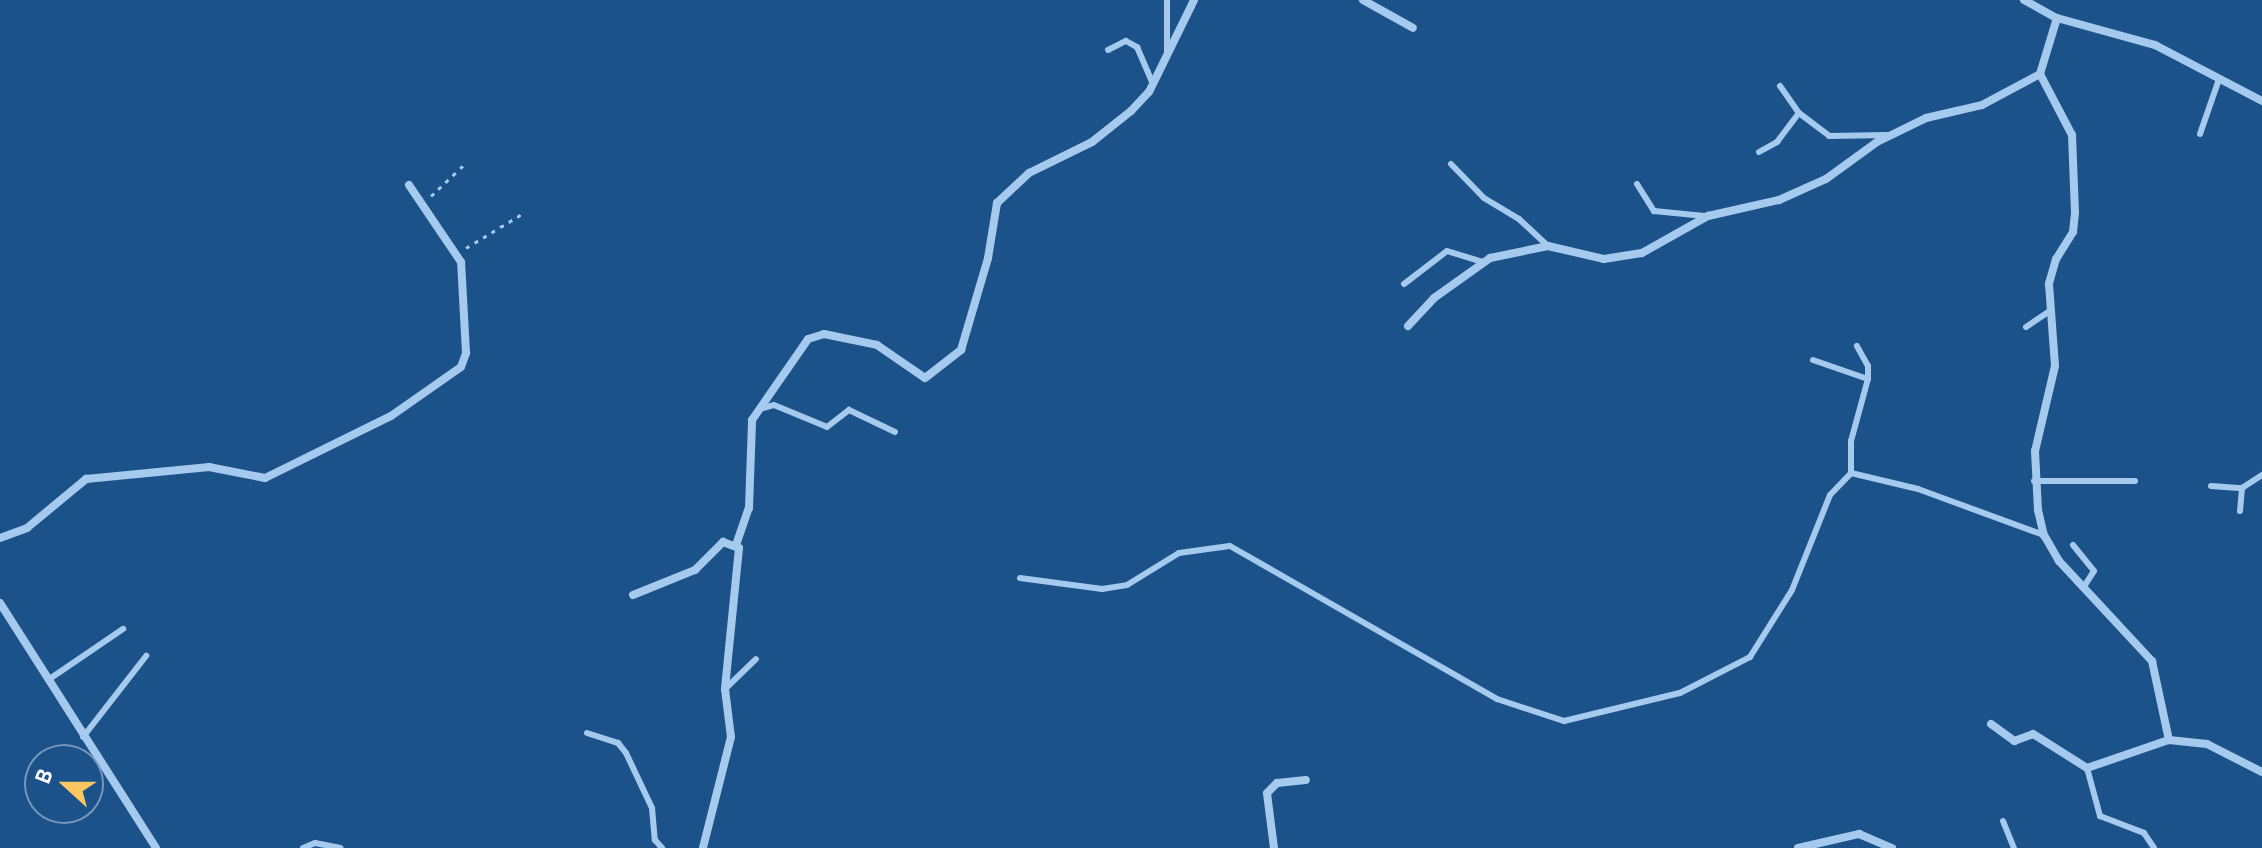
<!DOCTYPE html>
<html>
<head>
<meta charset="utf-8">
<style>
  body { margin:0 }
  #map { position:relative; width:2262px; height:848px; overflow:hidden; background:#1b528a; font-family:"Archivo Narrow",sans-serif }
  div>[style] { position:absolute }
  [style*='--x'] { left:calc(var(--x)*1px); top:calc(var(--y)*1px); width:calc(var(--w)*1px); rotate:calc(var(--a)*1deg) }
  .path>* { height:3px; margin-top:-1.5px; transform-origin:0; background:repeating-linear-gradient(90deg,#a5caed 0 4px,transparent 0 10px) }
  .lane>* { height:6px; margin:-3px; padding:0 3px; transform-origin:3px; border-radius:3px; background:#a5caed }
  .street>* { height:8px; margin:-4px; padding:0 4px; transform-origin:4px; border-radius:4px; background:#a5caed }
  span { translate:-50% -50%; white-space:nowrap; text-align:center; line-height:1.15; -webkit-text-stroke:8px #1b528a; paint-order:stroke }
  .north { position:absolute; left:24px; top:744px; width:80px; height:80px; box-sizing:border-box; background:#1b528a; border:2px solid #7697b9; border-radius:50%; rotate:291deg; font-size:22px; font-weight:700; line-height:32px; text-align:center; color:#fff }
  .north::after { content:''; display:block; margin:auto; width:28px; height:36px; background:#fec762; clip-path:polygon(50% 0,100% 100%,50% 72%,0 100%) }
</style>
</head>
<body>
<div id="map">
  <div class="path">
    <i style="--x:431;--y:196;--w:50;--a:-43.4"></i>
    <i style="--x:466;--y:248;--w:66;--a:-31.3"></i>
  </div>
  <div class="lane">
    <i style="--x:1167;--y:0;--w:52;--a:90"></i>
    <i style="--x:1108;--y:50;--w:20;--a:-27"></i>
    <i style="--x:1126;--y:41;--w:13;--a:29"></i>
    <i style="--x:1137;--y:47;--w:40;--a:66.6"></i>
    <i style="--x:1780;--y:86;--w:33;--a:55"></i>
    <i style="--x:2200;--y:134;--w:58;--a:-70.9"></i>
    <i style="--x:1759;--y:152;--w:21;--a:-29"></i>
    <i style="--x:1777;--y:142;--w:36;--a:-53"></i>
    <i style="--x:1799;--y:113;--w:38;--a:37"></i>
    <i style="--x:1829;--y:136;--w:58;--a:-1"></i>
    <i style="--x:1451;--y:164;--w:47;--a:45.9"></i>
    <i style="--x:1484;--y:198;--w:41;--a:31"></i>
    <i style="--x:1519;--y:219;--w:40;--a:43"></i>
    <i style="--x:1637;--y:184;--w:32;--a:58"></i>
    <i style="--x:1654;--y:211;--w:51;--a:5.6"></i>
    <i style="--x:1404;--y:284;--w:54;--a:-37.5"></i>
    <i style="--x:1447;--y:251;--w:37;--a:17"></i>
    <i style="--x:2026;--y:327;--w:30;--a:-34"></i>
    <i style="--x:1813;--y:360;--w:58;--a:19.1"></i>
    <i style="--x:763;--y:408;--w:11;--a:-15"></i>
    <i style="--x:774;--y:405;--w:57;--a:22.5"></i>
    <i style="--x:827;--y:427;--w:28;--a:-38"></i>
    <i style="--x:849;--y:410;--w:51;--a:25.6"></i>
    <i style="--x:1851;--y:473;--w:32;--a:-90"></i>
    <i style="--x:1851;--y:441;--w:64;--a:-74.7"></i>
    <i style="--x:1868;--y:379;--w:13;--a:-90"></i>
    <i style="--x:1868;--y:366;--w:23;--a:-119"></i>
    <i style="--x:2034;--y:481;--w:101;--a:0"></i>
    <i style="--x:2211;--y:486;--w:31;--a:4"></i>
    <i style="--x:2242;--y:488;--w:24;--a:-33"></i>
    <i style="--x:2240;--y:511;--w:23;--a:-85"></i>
    <i style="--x:2073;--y:545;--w:33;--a:51"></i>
    <i style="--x:2094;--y:571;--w:20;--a:123"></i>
    <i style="--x:1020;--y:578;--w:83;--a:7.6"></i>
    <i style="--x:1102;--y:589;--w:25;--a:-9"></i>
    <i style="--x:1127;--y:585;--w:61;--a:-31.6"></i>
    <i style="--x:1179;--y:553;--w:51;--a:-7.8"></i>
    <i style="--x:1230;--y:546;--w:308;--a:29.8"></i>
    <i style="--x:1497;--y:699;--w:71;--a:18.2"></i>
    <i style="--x:1564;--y:721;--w:119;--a:-13.6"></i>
    <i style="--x:1680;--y:693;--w:79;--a:-27.2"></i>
    <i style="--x:1750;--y:657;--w:79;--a:-57.9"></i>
    <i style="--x:1792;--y:590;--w:102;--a:-68.2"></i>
    <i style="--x:1830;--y:495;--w:30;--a:-46"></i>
    <i style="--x:1851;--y:473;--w:69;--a:13.4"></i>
    <i style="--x:1918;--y:489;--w:134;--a:20.1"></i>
    <i style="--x:48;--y:680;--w:91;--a:-34.2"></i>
    <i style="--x:725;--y:689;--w:43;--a:-44.1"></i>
    <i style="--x:587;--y:733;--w:33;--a:18"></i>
    <i style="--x:618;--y:743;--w:13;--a:51"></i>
    <i style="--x:626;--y:753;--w:61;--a:64.7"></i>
    <i style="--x:652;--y:808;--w:32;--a:85"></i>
    <i style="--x:655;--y:840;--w:11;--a:49"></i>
    <i style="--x:83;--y:737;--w:103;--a:-52.1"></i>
    <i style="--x:2087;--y:768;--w:50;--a:74.8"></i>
    <i style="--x:2100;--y:816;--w:47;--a:21.1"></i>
    <i style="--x:2144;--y:833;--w:18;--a:56"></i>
    <i style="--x:2003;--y:821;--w:29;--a:68"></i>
    <i style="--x:303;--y:848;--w:13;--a:-23"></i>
    <i style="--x:315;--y:843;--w:26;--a:11"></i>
  </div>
  <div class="street">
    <i style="--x:1363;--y:0;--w:57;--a:29.2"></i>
    <i style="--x:2024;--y:0;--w:38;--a:29"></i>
    <i style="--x:2057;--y:18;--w:102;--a:15.4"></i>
    <i style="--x:2155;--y:45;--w:121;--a:27.6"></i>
    <i style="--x:2057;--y:18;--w:59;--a:106.9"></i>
    <i style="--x:2040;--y:74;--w:69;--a:62.3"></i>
    <i style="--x:2072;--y:135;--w:78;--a:87.8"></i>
    <i style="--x:2075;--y:213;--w:19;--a:96"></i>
    <i style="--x:2073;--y:232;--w:32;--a:122"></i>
    <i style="--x:2056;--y:259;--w:26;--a:106"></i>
    <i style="--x:2049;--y:284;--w:82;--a:85.8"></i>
    <i style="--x:2055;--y:366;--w:87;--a:103.2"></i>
    <i style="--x:2035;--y:451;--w:59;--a:87.1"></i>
    <i style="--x:2038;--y:510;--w:26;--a:77"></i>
    <i style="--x:2044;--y:535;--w:30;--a:60"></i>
    <i style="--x:2059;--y:561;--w:137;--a:47.1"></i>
    <i style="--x:2152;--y:661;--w:81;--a:77.9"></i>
    <i style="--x:1408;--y:326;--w:38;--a:-47"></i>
    <i style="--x:1434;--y:298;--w:69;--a:-35.5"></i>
    <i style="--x:1490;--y:258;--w:59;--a:-11.7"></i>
    <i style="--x:1548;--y:246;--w:57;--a:13.1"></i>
    <i style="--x:1604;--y:259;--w:38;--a:-9"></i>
    <i style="--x:1642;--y:253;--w:76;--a:-29.3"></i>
    <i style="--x:1708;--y:216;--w:73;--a:-12.7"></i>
    <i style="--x:1779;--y:200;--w:51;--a:-24.1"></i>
    <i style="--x:1826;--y:179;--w:63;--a:-36"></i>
    <i style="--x:1877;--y:142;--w:55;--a:-26.1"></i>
    <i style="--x:1926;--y:118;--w:57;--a:-13.1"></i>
    <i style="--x:1982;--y:105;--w:66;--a:-28.1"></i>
    <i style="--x:0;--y:538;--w:29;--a:-20"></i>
    <i style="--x:27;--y:528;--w:77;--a:-39.7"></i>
    <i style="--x:86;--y:479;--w:124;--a:-5.6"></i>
    <i style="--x:209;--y:467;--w:57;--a:11.1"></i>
    <i style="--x:265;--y:478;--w:140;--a:-26.2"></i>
    <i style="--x:391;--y:416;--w:85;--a:-35"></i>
    <i style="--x:461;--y:367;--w:15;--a:-70"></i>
    <i style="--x:466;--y:353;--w:91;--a:-93.1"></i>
    <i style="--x:461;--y:262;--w:93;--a:-124"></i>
    <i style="--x:736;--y:545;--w:39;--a:-71"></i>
    <i style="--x:749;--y:508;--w:88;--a:-88"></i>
    <i style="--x:752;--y:420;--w:98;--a:-55.3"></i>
    <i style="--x:808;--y:339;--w:17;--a:-17"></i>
    <i style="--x:824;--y:334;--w:54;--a:11.7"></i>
    <i style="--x:877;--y:345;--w:58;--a:34.5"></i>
    <i style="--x:925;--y:378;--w:46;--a:-37.9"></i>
    <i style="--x:961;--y:350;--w:96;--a:-73.6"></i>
    <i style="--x:988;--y:258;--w:56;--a:-80.7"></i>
    <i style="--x:997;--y:203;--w:44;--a:-43.2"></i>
    <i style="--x:1029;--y:173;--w:70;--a:-26.2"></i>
    <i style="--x:1092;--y:142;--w:50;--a:-38.5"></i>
    <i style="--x:1131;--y:111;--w:26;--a:-47"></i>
    <i style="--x:1149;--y:92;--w:102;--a:-63.9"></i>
    <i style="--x:633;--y:595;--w:67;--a:-22"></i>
    <i style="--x:695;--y:570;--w:40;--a:-45"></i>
    <i style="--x:723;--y:542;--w:17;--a:21"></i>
    <i style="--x:739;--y:548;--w:142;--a:95.7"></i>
    <i style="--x:725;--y:689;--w:48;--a:82.9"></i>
    <i style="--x:731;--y:737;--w:114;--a:104.2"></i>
    <i style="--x:0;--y:603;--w:290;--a:57.5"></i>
    <i style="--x:1991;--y:724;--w:29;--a:36"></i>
    <i style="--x:2014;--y:741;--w:20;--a:-20"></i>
    <i style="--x:2033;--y:734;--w:64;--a:32.2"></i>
    <i style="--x:2087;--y:768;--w:87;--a:-18.9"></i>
    <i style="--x:2169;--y:740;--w:38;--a:6"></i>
    <i style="--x:2207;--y:744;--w:62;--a:27"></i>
    <i style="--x:1274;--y:848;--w:55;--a:-97.3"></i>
    <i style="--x:1267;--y:793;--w:14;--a:-45"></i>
    <i style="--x:1277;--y:783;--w:29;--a:-6"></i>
    <i style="--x:1798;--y:848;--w:63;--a:-12.9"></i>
    <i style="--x:1859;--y:834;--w:36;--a:23"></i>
  </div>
  <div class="north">B</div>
</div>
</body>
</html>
